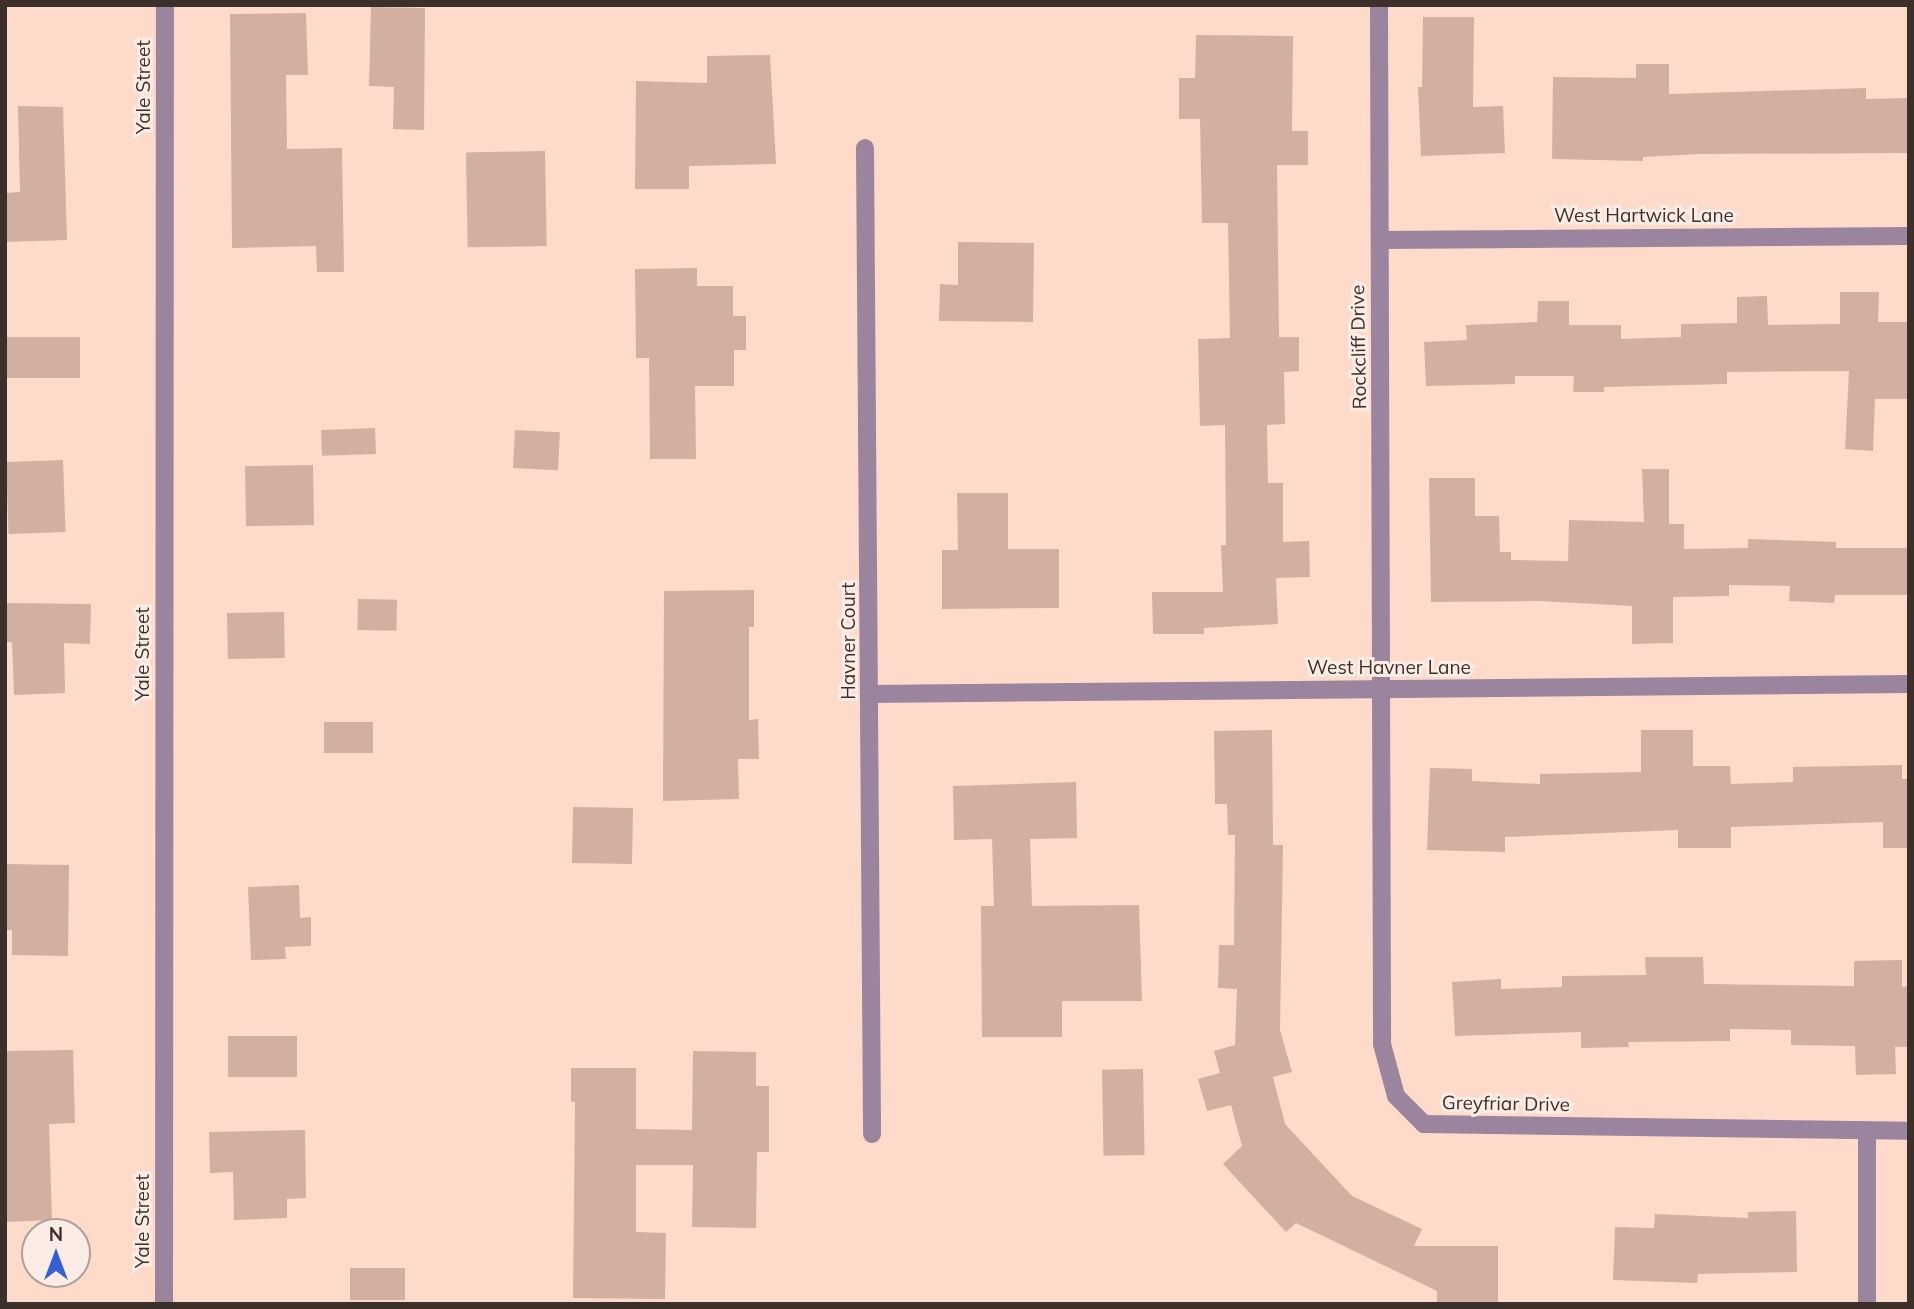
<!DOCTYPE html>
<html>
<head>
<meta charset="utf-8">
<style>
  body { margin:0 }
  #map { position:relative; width:1914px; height:1309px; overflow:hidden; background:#fddac9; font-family:Mulish,sans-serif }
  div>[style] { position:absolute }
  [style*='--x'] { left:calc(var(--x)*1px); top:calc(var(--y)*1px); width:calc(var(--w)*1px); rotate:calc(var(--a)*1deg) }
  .building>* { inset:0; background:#d3afa2; transform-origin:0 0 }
  .minor>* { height:18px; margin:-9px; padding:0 9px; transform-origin:9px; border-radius:9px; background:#9b849d }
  span { translate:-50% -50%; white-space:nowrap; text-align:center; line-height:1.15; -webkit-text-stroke:6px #fbede6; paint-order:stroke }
  .street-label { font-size:19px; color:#3d2f29 }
  .frame { position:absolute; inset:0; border:7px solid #3d2f29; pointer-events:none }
  .north { position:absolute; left:21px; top:1218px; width:70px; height:70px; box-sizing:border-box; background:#fbede6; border:2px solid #afa19a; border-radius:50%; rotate:0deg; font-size:19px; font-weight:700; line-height:28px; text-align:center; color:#3d2f29 }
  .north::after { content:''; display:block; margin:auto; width:24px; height:32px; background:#365fd0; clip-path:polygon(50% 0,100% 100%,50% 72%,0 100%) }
</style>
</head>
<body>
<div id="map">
  <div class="building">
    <i style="clip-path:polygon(371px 7px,425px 8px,424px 130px,393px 129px,394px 87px,369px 86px)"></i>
    <i style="clip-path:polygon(306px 13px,308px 75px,286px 75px,287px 149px,342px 148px,344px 272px,317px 272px,316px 246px,232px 248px,230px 14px)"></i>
    <i style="clip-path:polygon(1423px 17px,1474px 17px,1473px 107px,1503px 106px,1505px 153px,1421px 156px,1418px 87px,1422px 87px)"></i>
    <i style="clip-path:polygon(1196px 35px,1293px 36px,1292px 131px,1308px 131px,1308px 165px,1277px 165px,1279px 337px,1299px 337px,1299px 371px,1284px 372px,1285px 424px,1267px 425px,1268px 483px,1283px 483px,1283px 542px,1309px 541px,1310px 577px,1276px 578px,1278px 624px,1204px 628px,1204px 634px,1153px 634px,1152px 592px,1223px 592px,1221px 545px,1226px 545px,1225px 425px,1200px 426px,1198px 339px,1230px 338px,1228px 223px,1202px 223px,1200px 119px,1179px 119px,1179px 78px,1195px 78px)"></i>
    <i style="clip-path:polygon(770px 55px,776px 164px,689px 166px,689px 189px,635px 189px,636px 81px,707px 83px,707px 56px)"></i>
    <i style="clip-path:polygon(1636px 64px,1669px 64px,1669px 94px,1866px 88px,1866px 99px,1909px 98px,1909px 153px,1700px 154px,1643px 157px,1643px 161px,1552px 159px,1553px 77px,1636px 78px)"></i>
    <i style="clip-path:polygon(18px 106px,63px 107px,67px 240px,5px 242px,5px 193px,20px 192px)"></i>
    <i style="left:545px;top:151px;width:95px;height:79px;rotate:89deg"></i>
    <i style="clip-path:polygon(958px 242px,1034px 243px,1033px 322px,939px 321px,940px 284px,958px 285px)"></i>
    <i style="clip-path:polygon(697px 268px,697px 286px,733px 286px,733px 316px,746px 316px,746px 350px,734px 350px,734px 386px,695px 386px,696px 459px,650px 459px,649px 358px,636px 358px,635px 269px)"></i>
    <i style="clip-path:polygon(1840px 292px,1879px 292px,1878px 322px,1909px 322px,1909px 399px,1875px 399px,1873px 451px,1845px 449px,1849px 371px,1727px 372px,1727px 384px,1604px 387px,1604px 392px,1573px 392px,1574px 376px,1515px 376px,1515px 384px,1426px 386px,1424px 342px,1467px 340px,1466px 325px,1537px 322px,1538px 301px,1569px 301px,1569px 325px,1621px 325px,1621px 339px,1681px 337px,1681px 324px,1737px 323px,1737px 297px,1767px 296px,1768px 325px,1840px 324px)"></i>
    <i style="left:80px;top:337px;width:41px;height:75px;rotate:90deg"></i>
    <i style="left:375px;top:428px;width:26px;height:54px;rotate:88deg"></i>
    <i style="left:515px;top:430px;width:45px;height:38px;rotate:3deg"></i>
    <i style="left:63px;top:460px;width:72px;height:57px;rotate:88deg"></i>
    <i style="left:313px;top:465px;width:60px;height:68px;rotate:89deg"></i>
    <i style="clip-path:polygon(1642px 469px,1669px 469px,1669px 524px,1684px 524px,1684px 549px,1748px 548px,1748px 539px,1836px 542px,1836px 548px,1909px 548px,1909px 595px,1835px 595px,1834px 603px,1789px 601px,1790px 586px,1729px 585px,1729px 596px,1673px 597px,1673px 643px,1632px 644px,1632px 606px,1540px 601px,1431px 602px,1429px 478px,1475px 478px,1475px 516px,1499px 516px,1500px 552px,1511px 552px,1511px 560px,1568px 561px,1569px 520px,1644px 522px)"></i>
    <i style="clip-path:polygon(957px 493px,1008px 493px,1008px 549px,1059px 549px,1059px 608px,942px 609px,942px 550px,958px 550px)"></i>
    <i style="clip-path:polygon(754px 590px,754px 627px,749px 627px,749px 720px,758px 719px,759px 759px,738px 759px,739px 799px,663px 801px,664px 591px)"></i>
    <i style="left:358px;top:599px;width:39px;height:31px;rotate:1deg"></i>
    <i style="clip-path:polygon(5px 603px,91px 604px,90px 644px,64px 643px,65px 693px,14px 695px,12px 642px,5px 642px)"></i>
    <i style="left:284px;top:612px;width:46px;height:57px;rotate:89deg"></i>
    <i style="left:324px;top:722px;width:49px;height:31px"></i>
    <i style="clip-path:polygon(1272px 730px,1273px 845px,1283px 845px,1280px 1030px,1292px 1072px,1273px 1077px,1285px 1124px,1352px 1196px,1422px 1229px,1414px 1246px,1498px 1246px,1498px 1304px,1437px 1304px,1437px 1291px,1296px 1223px,1286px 1232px,1223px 1164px,1242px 1146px,1231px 1105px,1207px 1111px,1198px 1079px,1220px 1073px,1214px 1051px,1235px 1045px,1237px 989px,1218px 988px,1219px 945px,1234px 945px,1235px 835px,1228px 835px,1227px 804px,1215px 804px,1214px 731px)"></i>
    <i style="clip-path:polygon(1641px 730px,1693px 730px,1693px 766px,1730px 766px,1731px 784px,1793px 782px,1793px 767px,1902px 765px,1902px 779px,1909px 779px,1909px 848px,1883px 848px,1883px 822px,1731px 827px,1731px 848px,1678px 848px,1678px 830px,1505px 837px,1505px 852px,1427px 850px,1430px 768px,1472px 769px,1472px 781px,1540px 784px,1540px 774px,1641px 772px)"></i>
    <i style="clip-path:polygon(1076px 782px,1077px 838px,1030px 839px,1032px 906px,1139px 905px,1142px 1001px,1062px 1001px,1062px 1037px,982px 1037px,981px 906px,994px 906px,992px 839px,954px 840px,953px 786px)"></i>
    <i style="left:573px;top:807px;width:60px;height:56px;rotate:1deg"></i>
    <i style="clip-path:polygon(5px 864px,69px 865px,68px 956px,12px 955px,12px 930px,5px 930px)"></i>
    <i style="clip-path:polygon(299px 885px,300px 918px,311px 917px,311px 946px,285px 947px,286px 959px,251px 960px,248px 887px)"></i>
    <i style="clip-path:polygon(1645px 957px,1703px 957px,1704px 984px,1854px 986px,1854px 961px,1902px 960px,1902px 987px,1909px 986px,1909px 1047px,1895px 1047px,1896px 1074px,1856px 1075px,1855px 1046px,1791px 1045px,1791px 1030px,1730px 1029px,1730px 1041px,1628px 1042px,1629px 1047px,1581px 1048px,1581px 1032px,1455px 1036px,1452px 982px,1501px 979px,1501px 989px,1562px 987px,1562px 976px,1646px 975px)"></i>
    <i style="left:297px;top:1036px;width:41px;height:69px;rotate:90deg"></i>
    <i style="clip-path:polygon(73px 1050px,75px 1123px,49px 1124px,52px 1220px,5px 1222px,5px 1051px)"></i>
    <i style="clip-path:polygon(693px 1051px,756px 1052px,756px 1086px,769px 1086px,769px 1152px,757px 1152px,756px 1228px,692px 1227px,693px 1165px,636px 1165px,636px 1232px,666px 1233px,665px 1299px,573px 1298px,575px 1102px,571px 1102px,571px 1068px,636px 1068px,636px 1129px,692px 1130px)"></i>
    <i style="left:1143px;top:1069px;width:86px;height:41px;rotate:89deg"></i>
    <i style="clip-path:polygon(305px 1130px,306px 1198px,287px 1199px,287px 1218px,234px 1220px,233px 1172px,210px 1173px,209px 1132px)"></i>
    <i style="clip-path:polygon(1796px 1211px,1797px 1272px,1698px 1274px,1697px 1283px,1613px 1280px,1615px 1227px,1654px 1228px,1655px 1214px,1748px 1218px,1748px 1212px)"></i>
    <i style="left:405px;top:1268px;width:32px;height:55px;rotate:90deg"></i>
  </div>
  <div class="minor">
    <i style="--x:1379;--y:5;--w:1039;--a:89.83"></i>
    <i style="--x:1382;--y:1044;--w:54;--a:74.9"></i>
    <i style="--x:1396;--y:1096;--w:40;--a:45"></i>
    <i style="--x:1424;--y:1124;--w:485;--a:0.8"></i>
    <i style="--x:865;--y:148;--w:986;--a:89.59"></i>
    <i style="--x:1380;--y:240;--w:529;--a:-0.43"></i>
    <i style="--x:870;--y:694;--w:1039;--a:-0.55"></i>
    <i style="--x:164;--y:1304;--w:1299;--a:-89.96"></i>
    <i style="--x:1867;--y:1304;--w:172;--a:-90"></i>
  </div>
  <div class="street-label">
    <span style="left:144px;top:87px;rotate:-90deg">Yale Street</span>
    <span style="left:1644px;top:216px">West Hartwick Lane</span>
    <span style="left:1359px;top:347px;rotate:-91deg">Rockcliff Drive</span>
    <span style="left:849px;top:641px;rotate:-90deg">Havner Court</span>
    <span style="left:143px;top:654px;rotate:-90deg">Yale Street</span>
    <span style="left:1389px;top:668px">West Havner Lane</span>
    <span style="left:1506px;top:1104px;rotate:1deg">Greyfriar Drive</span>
    <span style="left:143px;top:1221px;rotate:-90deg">Yale Street</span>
  </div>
  <div class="frame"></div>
  <div class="north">N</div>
</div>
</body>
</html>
